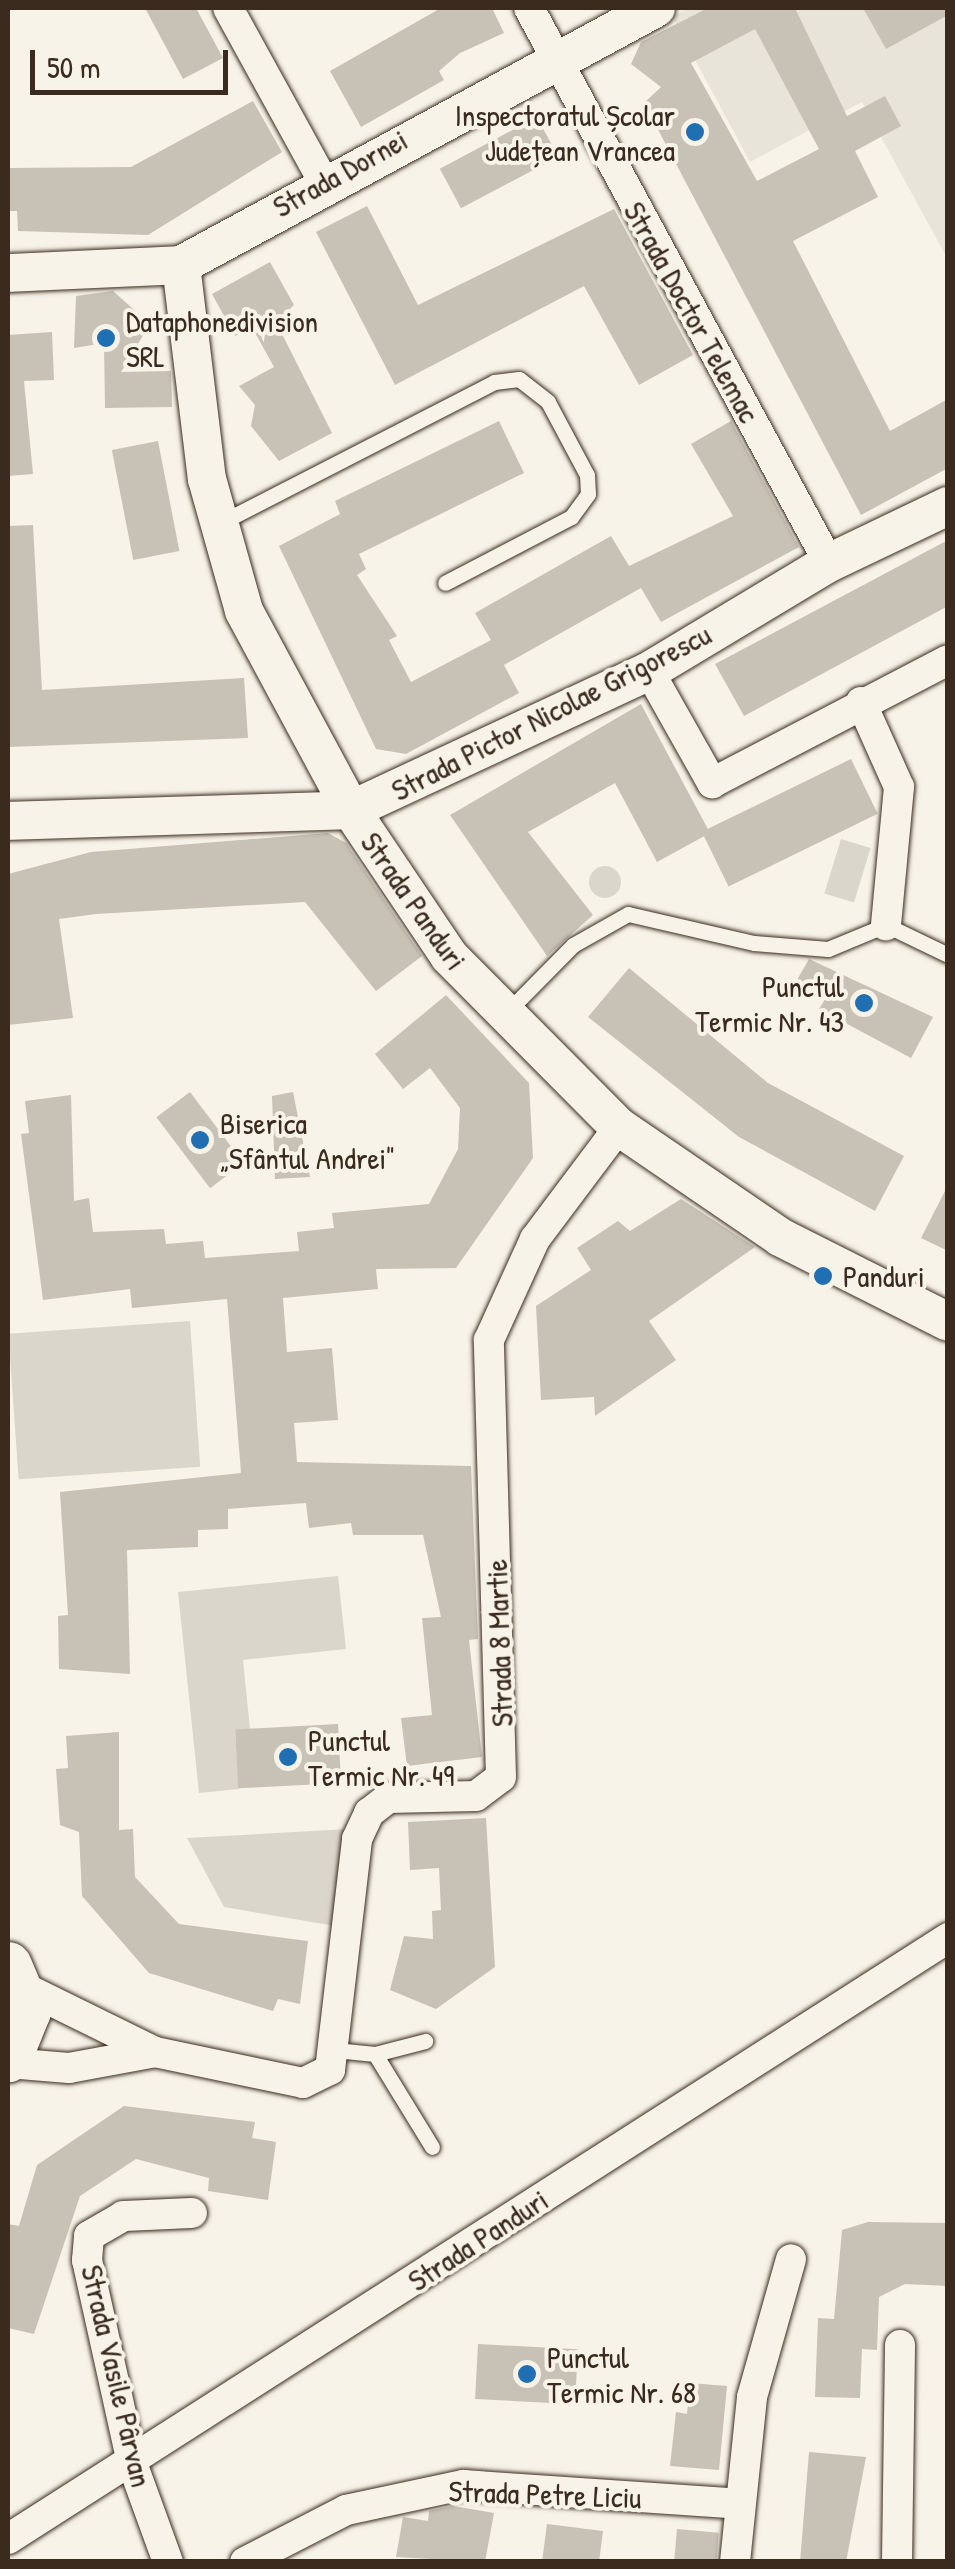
<!DOCTYPE html>
<html>
<head>
<meta charset="utf-8">
<style>
  body { margin:0 }
  #map { position:relative; width:955px; height:2569px; overflow:hidden; background:#f7f3e8; font-family:"Patrick Hand",sans-serif }
  div>[style] { position:absolute }
  [style*='--x'] { left:calc(var(--x)*1px); top:calc(var(--y)*1px); width:calc(var(--w)*1px); rotate:calc(var(--a)*1deg) }
  .built>* { inset:0; background:#e9e4d9 }
  .green>* { inset:0; background:#dbd6cb; transform-origin:0 0 }
  .round { border-radius:50% }
  .building>* { inset:0; background:#c8c1b6; transform-origin:0 0 }
  .roads { filter:drop-shadow(0 0 2px #3b2a1e) drop-shadow(0 0 2px #3b2a1e) }
  .service>* { height:15px; margin:-7.5px; padding:0 7.5px; transform-origin:7.5px; border-radius:7.5px; background:#f7f3e8 }
  .minor>* { height:30px; margin:-15px; padding:0 15px; transform-origin:15px; border-radius:15px; background:#f7f3e8 }
  .tertiary>* { height:38px; margin:-19px; padding:0 19px; transform-origin:19px; border-radius:19px; background:#f7f3e8 }
  .primary>* { height:48px; margin:-24px; padding:0 24px; transform-origin:24px; border-radius:24px; background:#f7f3e8 }
  .dots>* { width:28px; height:28px; translate:-50% -50%; box-sizing:border-box; border:5px solid #f7f3e8; border-radius:50% }
  span { translate:-50% -50%; white-space:nowrap; text-align:center; line-height:1.15; -webkit-text-stroke:8px #f7f3e8; paint-order:stroke }
  .poi-label { font-size:30px; color:#3b2a1e }
  .right { translate:-100% -50%; text-align:right }
  .left { translate:0 -50%; text-align:left }
  .street-label { font-size:30px; color:#3b2a1e }
  .frame { position:absolute; inset:0; border:10px solid #3b2a1e; pointer-events:none }
  .scale { position:absolute; left:30px; top:50px; width:198px; height:45px; box-sizing:border-box; border:5px solid #3b2a1e; border-top:0; padding-left:12px; font-size:30px; line-height:35px; white-space:nowrap; color:#3b2a1e; -webkit-text-stroke:8px #f7f3e8; paint-order:stroke }
</style>
</head>
<body>
<div id="map">
  <div class="built">
    <i style="clip-path:polygon(689px 8px,947px 8px,947px 258px,862px 102px,750px 162px,672px 17px)"></i>
  </div>
  <div class="green">
    <i style="left:841px;top:839px;width:31px;height:57px;rotate:17deg"></i>
    <i class="round" style="left:589px;top:866px;width:32px;height:32px"></i>
    <i style="left:190px;top:1321px;width:146px;height:182px;rotate:86deg"></i>
    <i style="clip-path:polygon(338px 1576px,346px 1649px,243px 1660px,250px 1729px,235px 1731px,239px 1789px,199px 1793px,178px 1592px)"></i>
    <i style="clip-path:polygon(348px 1829px,341px 1927px,224px 1907px,187px 1838px)"></i>
  </div>
  <div class="building">
    <i style="clip-path:polygon(145px 8px,196px 8px,223px 58px,183px 79px)"></i>
    <i style="clip-path:polygon(441px 8px,492px 8px,504px 33px,460px 53px,439px 71px,444px 80px,361px 127px,330px 71px)"></i>
    <i style="clip-path:polygon(evenodd,708px 8px,795px 8px,847px 116px,885px 96px,901px 126px,855px 151px,878px 197px,793px 241px,890px 431px,948px 399px,948px 468px,861px 515px,644px 103px,661px 87px,631px 64px,641px 42px,708px 8px,755px 29px,819px 149px,757px 181px,691px 63px,755px 29px)"></i>
    <i style="clip-path:polygon(863px 8px,948px 8px,948px 15px,886px 49px)"></i>
    <i style="clip-path:polygon(253px 101px,282px 152px,148px 235px,18px 231px,17px 211px,8px 211px,8px 168px,131px 167px)"></i>
    <i style="left:537px;top:117px;width:45px;height:110px;rotate:62deg"></i>
    <i style="clip-path:polygon(367px 206px,418px 305px,614px 209px,693px 355px,639px 385px,584px 286px,395px 385px,316px 232px)"></i>
    <i style="clip-path:polygon(270px 262px,294px 305px,276px 322px,332px 433px,279px 461px,251px 426px,255px 405px,239px 386px,274px 367px,252px 327px,235px 336px,212px 294px)"></i>
    <i style="clip-path:polygon(113px 291px,150px 324px,121px 372px,171px 371px,172px 407px,105px 408px,104px 343px,74px 348px,76px 296px)"></i>
    <i style="clip-path:polygon(52px 332px,54px 380px,24px 381px,33px 474px,8px 476px,8px 335px)"></i>
    <i style="clip-path:polygon(499px 421px,524px 473px,359px 554px,366px 569px,357px 575px,397px 636px,389px 640px,411px 682px,491px 640px,475px 613px,611px 536px,629px 566px,733px 516px,691px 444px,731px 421px,799px 547px,661px 622px,641px 588px,504px 665px,519px 693px,406px 754px,376px 749px,279px 546px,340px 514px,335px 501px)"></i>
    <i style="left:158px;top:441px;width:112px;height:47px;rotate:79deg"></i>
    <i style="clip-path:polygon(33px 525px,42px 690px,244px 678px,248px 738px,8px 747px,8px 526px)"></i>
    <i style="clip-path:polygon(948px 540px,948px 606px,744px 716px,715px 664px)"></i>
    <i style="clip-path:polygon(641px 704px,710px 833px,657px 862px,615px 783px,528px 832px,593px 915px,547px 956px,450px 815px)"></i>
    <i style="left:851px;top:759px;width:61px;height:166px;rotate:64deg"></i>
    <i style="clip-path:polygon(328px 833px,346px 843px,422px 956px,376px 991px,305px 902px,96px 914px,59px 919px,73px 1018px,8px 1025px,8px 874px,91px 852px)"></i>
    <i style="clip-path:polygon(809px 959px,933px 1017px,911px 1058px,819px 1009px,827px 996px,797px 980px)"></i>
    <i style="clip-path:polygon(629px 968px,768px 1083px,904px 1156px,875px 1211px,739px 1137px,588px 1017px)"></i>
    <i style="clip-path:polygon(446px 995px,529px 1083px,533px 1158px,456px 1268px,376px 1269px,378px 1289px,283px 1298px,287px 1352px,332px 1348px,338px 1420px,294px 1423px,297px 1462px,471px 1466px,478px 1639px,469px 1640px,482px 1757px,407px 1766px,401px 1718px,432px 1715px,422px 1618px,441px 1617px,423px 1535px,353px 1535px,351px 1523px,309px 1528px,306px 1503px,228px 1509px,228px 1529px,198px 1530px,198px 1547px,127px 1550px,130px 1674px,59px 1669px,58px 1616px,68px 1615px,60px 1492px,241px 1473px,227px 1299px,132px 1308px,130px 1289px,43px 1300px,21px 1134px,29px 1133px,25px 1101px,71px 1095px,74px 1201px,89px 1198px,93px 1232px,164px 1229px,166px 1244px,203px 1241px,205px 1258px,299px 1251px,297px 1232px,334px 1228px,332px 1213px,429px 1204px,458px 1149px,460px 1108px,430px 1068px,403px 1089px,375px 1054px)"></i>
    <i style="left:190px;top:1092px;width:89px;height:42px;rotate:53deg"></i>
    <i style="clip-path:polygon(293px 1092px,310px 1177px,275px 1179px,272px 1096px)"></i>
    <i style="clip-path:polygon(948px 1185px,948px 1251px,921px 1238px)"></i>
    <i style="clip-path:polygon(681px 1199px,755px 1247px,649px 1321px,676px 1360px,595px 1416px,594px 1397px,541px 1400px,536px 1306px,591px 1270px,577px 1248px,618px 1221px,630px 1231px)"></i>
    <i style="left:338px;top:1724px;width:59px;height:103px;rotate:87deg"></i>
    <i style="clip-path:polygon(119px 1732px,119px 1830px,133px 1829px,135px 1877px,179px 1924px,308px 1941px,300px 2004px,278px 1999px,273px 2011px,149px 1973px,82px 1896px,79px 1832px,60px 1825px,56px 1769px,68px 1768px,66px 1736px)"></i>
    <i style="clip-path:polygon(486px 1818px,495px 1967px,436px 2009px,390px 1990px,404px 1936px,433px 1939px,432px 1911px,441px 1910px,439px 1868px,410px 1870px,408px 1822px)"></i>
    <i style="clip-path:polygon(124px 2106px,255px 2122px,252px 2138px,276px 2142px,268px 2200px,208px 2191px,209px 2178px,136px 2159px,80px 2196px,34px 2334px,8px 2328px,8px 2224px,19px 2226px,37px 2165px)"></i>
    <i style="clip-path:polygon(868px 2222px,948px 2223px,948px 2286px,905px 2284px,879px 2297px,877px 2350px,862px 2349px,860px 2398px,815px 2397px,818px 2318px,834px 2319px,842px 2230px)"></i>
    <i style="left:478px;top:2344px;width:100px;height:55px;rotate:3deg"></i>
    <i style="clip-path:polygon(690px 2383px,727px 2386px,719px 2470px,670px 2466px,676px 2412px,687px 2414px)"></i>
    <i style="clip-path:polygon(809px 2452px,866px 2457px,846px 2562px,800px 2562px)"></i>
    <i style="clip-path:polygon(453px 2506px,494px 2513px,485px 2562px,396px 2557px,403px 2517px,428px 2521px,429px 2511px)"></i>
    <i style="clip-path:polygon(547px 2524px,603px 2531px,599px 2562px,542px 2562px)"></i>
    <i style="left:677px;top:2529px;width:42px;height:33px;rotate:5deg"></i>
  </div>
  <div class="roads">
    <div class="service">
      <i style="--x:222;--y:522;--w:306;--a:-27.2"></i>
      <i style="--x:494;--y:382;--w:25;--a:-7"></i>
      <i style="--x:519;--y:379;--w:37;--a:38"></i>
      <i style="--x:548;--y:402;--w:83;--a:61.9"></i>
      <i style="--x:587;--y:475;--w:19;--a:87"></i>
      <i style="--x:588;--y:494;--w:29;--a:126"></i>
      <i style="--x:571;--y:517;--w:142;--a:152.4"></i>
      <i style="--x:504;--y:1015;--w:98;--a:-45.4"></i>
      <i style="--x:573;--y:945;--w:63;--a:-29.4"></i>
      <i style="--x:628;--y:914;--w:129;--a:13"></i>
      <i style="--x:754;--y:943;--w:74;--a:4.6"></i>
      <i style="--x:828;--y:949;--w:63;--a:-22.5"></i>
      <i style="--x:886;--y:925;--w:69;--a:25.8"></i>
      <i style="--x:335;--y:2050;--w:40;--a:5.7"></i>
      <i style="--x:375;--y:2054;--w:52;--a:-14.6"></i>
      <i style="--x:375;--y:2054;--w:109;--a:58.5"></i>
    </div>
    <div class="minor">
      <i style="--x:228;--y:8;--w:197;--a:61.2"></i>
      <i style="--x:529;--y:8;--w:631;--a:61.61"></i>
      <i style="--x:649;--y:671;--w:129;--a:60.6"></i>
      <i style="--x:712;--y:783;--w:266;--a:-27.5"></i>
      <i style="--x:861;--y:702;--w:93;--a:65.9"></i>
      <i style="--x:899;--y:787;--w:139;--a:95.4"></i>
      <i style="--x:21;--y:1986;--w:149;--a:26.2"></i>
      <i style="--x:155;--y:2052;--w:151;--a:11.8"></i>
      <i style="--x:303;--y:2083;--w:30;--a:-26"></i>
      <i style="--x:330;--y:2070;--w:233;--a:-83.3"></i>
      <i style="--x:357;--y:1839;--w:29;--a:-65"></i>
      <i style="--x:369;--y:1813;--w:24;--a:-38"></i>
      <i style="--x:388;--y:1798;--w:88;--a:-1.3"></i>
      <i style="--x:476;--y:1796;--w:31;--a:-37"></i>
      <i style="--x:501;--y:1777;--w:437;--a:-91.6"></i>
      <i style="--x:489;--y:1340;--w:111;--a:-65.5"></i>
      <i style="--x:535;--y:1239;--w:140;--a:-53.1"></i>
      <i style="--x:8;--y:2063;--w:61;--a:4.7"></i>
      <i style="--x:69;--y:2068;--w:87;--a:-10.5"></i>
      <i style="--x:8;--y:2539;--w:1116;--a:-32.59"></i>
      <i style="--x:168;--y:2562;--w:105;--a:-110"></i>
      <i style="--x:132;--y:2463;--w:208;--a:-102.5"></i>
      <i style="--x:87;--y:2260;--w:24;--a:-85"></i>
      <i style="--x:89;--y:2236;--w:39;--a:-30"></i>
      <i style="--x:123;--y:2216;--w:69;--a:-2.5"></i>
      <i style="--x:245;--y:2562;--w:114;--a:-27.2"></i>
      <i style="--x:346;--y:2510;--w:120;--a:-12.1"></i>
      <i style="--x:463;--y:2485;--w:277;--a:3.9"></i>
      <i style="--x:735;--y:2562;--w:166;--a:-84.1"></i>
      <i style="--x:752;--y:2397;--w:143;--a:-74.2"></i>
      <i style="--x:897;--y:2562;--w:217;--a:-89.2"></i>
    </div>
    <div class="tertiary">
      <i style="--x:181;--y:265;--w:216;--a:83.1"></i>
      <i style="--x:207;--y:479;--w:137;--a:74.3"></i>
      <i style="--x:244;--y:611;--w:226;--a:61.7"></i>
      <i style="--x:351;--y:810;--w:176;--a:56.1"></i>
      <i style="--x:449;--y:956;--w:241;--a:45.2"></i>
      <i style="--x:619;--y:1127;--w:195;--a:34.3"></i>
      <i style="--x:780;--y:1237;--w:188;--a:26.8"></i>
      <i style="--x:8;--y:273;--w:173;--a:-2.6"></i>
      <i style="--x:181;--y:265;--w:540;--a:-28.42"></i>
      <i style="--x:8;--y:821;--w:343;--a:-1.8"></i>
      <i style="--x:351;--y:810;--w:329;--a:-25"></i>
      <i style="--x:649;--y:671;--w:210;--a:-31"></i>
      <i style="--x:829;--y:563;--w:132;--a:-25.6"></i>
    </div>
    <div class="primary">
      <i style="--x:8;--y:1966;--w:49;--a:67.1"></i>
      <i style="--x:27;--y:2011;--w:51;--a:112"></i>
    </div>
  </div>
  <div class="dots">
    <i style="left:695px;top:132px;background:#1f6fb2"></i>
    <i style="left:106px;top:338px;background:#1f6fb2"></i>
    <i style="left:864px;top:1003px;background:#1f6fb2"></i>
    <i style="left:200px;top:1140px;background:#1f6fb2"></i>
    <i style="left:823px;top:1276px;background:#1f6fb2"></i>
    <i style="left:288px;top:1757px;background:#1f6fb2"></i>
    <i style="left:527px;top:2374px;background:#1f6fb2"></i>
  </div>
  <div class="poi-label">
    <span class="right" style="left:675px;top:132px">Inspectoratul Școlar<br>Județean Vrancea</span>
    <span class="left" style="left:126px;top:338px">Dataphonedivision<br>SRL</span>
    <span class="right" style="left:844px;top:1003px">Punctul<br>Termic Nr. 43</span>
    <span class="left" style="left:220px;top:1140px">Biserica<br>„Sfântul Andrei"</span>
    <span class="left" style="left:843px;top:1276px">Panduri</span>
    <span class="left" style="left:308px;top:1757px">Punctul<br>Termic Nr. 49</span>
    <span class="left" style="left:547px;top:2374px">Punctul<br>Termic Nr. 68</span>
  </div>
  <div class="street-label">
    <span style="left:340px;top:173px;rotate:-29deg">Strada Dornei</span>
    <span style="left:692px;top:312px;rotate:61deg">Strada Doctor Telemac</span>
    <span style="left:551px;top:712px;rotate:-27deg">Strada Pictor Nicolae Grigorescu</span>
    <span style="left:414px;top:901px;rotate:55deg">Strada Panduri</span>
    <span style="left:499px;top:1643px;rotate:-92deg">Strada 8 Martie</span>
    <span style="left:478px;top:2240px;rotate:-33deg">Strada Panduri</span>
    <span style="left:117px;top:2376px;rotate:77deg">Strada Vasile Pârvan</span>
    <span style="left:545px;top:2494px;rotate:2deg">Strada Petre Liciu</span>
  </div>
  <div class="frame"></div>
  <div class="scale">50 m</div>
</div>
</body>
</html>
